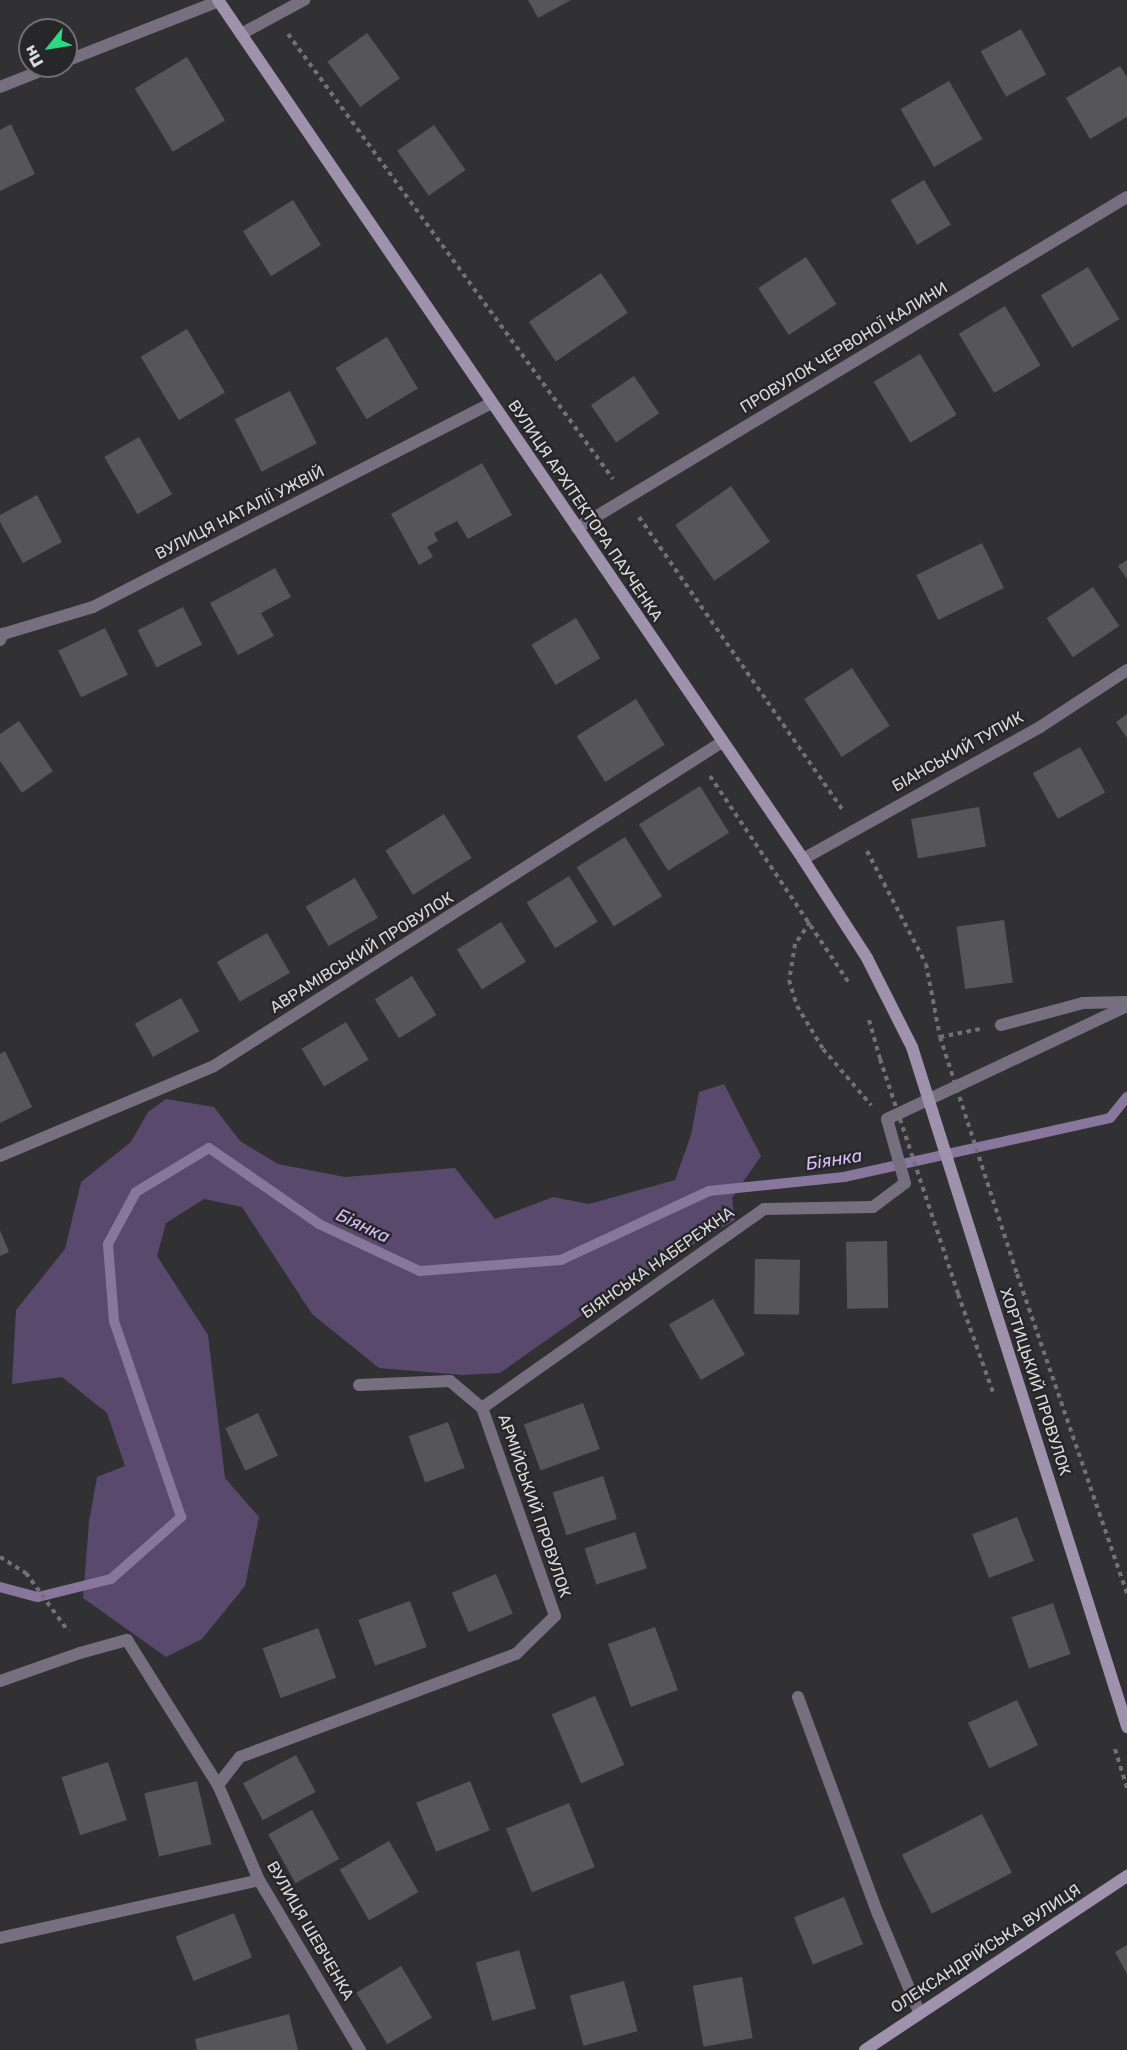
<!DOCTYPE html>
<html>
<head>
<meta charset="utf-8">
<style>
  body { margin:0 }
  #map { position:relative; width:1127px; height:2050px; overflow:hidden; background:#313033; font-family:Rubik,sans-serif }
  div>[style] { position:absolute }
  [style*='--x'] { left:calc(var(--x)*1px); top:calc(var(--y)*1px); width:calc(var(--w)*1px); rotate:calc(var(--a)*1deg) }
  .green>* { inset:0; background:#59496c }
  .stream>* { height:10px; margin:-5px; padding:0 5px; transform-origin:5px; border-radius:5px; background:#88769d }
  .building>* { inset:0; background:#565558; transform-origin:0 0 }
  .path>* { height:4px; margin-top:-2px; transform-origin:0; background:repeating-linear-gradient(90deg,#727174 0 4.5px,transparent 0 9px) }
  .lane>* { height:12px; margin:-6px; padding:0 6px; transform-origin:6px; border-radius:6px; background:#766f80 }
  .street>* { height:12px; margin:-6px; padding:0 6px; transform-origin:6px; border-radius:6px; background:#766f80 }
  .secondary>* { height:12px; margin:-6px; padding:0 6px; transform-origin:6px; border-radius:6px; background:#9e92ad }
  .path-bridge>* { height:4px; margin-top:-2px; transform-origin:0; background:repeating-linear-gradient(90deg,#727174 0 4.5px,transparent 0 9px) }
  .secondary-bridge>* { height:12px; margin:-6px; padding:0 6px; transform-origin:6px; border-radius:6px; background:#9e92ad }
  span { translate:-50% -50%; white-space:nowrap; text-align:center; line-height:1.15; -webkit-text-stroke:5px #272629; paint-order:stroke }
  .street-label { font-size:16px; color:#dbdadc }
  .water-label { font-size:18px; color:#d9bcfb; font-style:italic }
  .north { position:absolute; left:18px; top:18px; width:60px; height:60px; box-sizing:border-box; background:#272629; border:2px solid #6f6e71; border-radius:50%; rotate:240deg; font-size:16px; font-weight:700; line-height:24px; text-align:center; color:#dbdadc }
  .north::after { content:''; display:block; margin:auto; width:21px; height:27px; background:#2ed883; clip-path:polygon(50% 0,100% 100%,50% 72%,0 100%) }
</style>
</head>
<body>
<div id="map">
  <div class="green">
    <i style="clip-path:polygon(724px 1084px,761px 1156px,732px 1198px,735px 1220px,632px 1280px,500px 1373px,463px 1375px,379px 1368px,312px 1314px,242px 1207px,204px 1199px,166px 1223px,157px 1256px,208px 1335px,225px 1478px,259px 1517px,245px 1586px,202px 1639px,166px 1657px,83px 1598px,89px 1522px,97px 1477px,125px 1466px,107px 1413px,62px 1377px,12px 1384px,16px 1310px,65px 1249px,81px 1182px,131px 1142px,148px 1112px,166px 1099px,214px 1107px,240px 1141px,278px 1164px,345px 1177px,455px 1168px,495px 1219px,553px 1197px,589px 1204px,675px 1180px,691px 1135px,699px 1092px)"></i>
  </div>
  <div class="stream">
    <i style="--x:0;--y:1587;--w:39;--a:15"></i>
    <i style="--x:38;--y:1597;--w:75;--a:-13.9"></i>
    <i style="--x:111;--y:1579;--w:94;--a:-41.5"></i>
    <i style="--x:181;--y:1517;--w:207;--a:-108.9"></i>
    <i style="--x:114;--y:1321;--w:77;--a:-94.5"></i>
    <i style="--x:108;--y:1244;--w:59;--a:-61.7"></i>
    <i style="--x:136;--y:1192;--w:85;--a:-31.1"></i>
    <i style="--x:209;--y:1148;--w:134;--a:34.6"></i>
    <i style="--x:319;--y:1224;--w:111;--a:25"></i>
    <i style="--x:420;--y:1271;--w:141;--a:-4.5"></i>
    <i style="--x:561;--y:1260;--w:163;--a:-25"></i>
    <i style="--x:709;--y:1191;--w:136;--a:-5.9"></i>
    <i style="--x:844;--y:1177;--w:272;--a:-12.5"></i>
    <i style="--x:1110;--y:1118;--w:27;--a:-51"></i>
  </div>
  <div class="building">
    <i style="clip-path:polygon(528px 0,571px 0,538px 18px)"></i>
    <i style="left:1021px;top:29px;width:52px;height:46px;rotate:61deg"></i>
    <i style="left:367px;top:33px;width:56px;height:49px;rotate:54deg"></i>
    <i style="left:187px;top:57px;width:74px;height:61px;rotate:59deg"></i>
    <i style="clip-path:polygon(1120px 66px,1127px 77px,1127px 117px,1090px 139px,1066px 98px)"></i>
    <i style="left:949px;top:81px;width:67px;height:56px;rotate:60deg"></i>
    <i style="clip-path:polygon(11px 124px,35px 174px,0 191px,0 130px)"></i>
    <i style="left:434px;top:125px;width:55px;height:45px;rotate:55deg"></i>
    <i style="left:924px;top:180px;width:52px;height:39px;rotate:59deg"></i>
    <i style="left:293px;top:200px;width:53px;height:59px;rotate:58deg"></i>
    <i style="left:806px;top:257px;width:56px;height:57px;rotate:57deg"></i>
    <i style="left:1088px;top:267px;width:61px;height:55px;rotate:59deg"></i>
    <i style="left:601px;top:273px;width:48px;height:87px;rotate:56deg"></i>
    <i style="left:1005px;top:306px;width:69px;height:54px;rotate:59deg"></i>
    <i style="left:187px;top:329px;width:74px;height:54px;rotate:59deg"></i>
    <i style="left:387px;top:337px;width:60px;height:60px;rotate:59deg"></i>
    <i style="left:920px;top:354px;width:71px;height:54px;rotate:59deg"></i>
    <i style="left:634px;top:376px;width:45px;height:52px;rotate:56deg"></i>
    <i style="left:290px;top:391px;width:59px;height:62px;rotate:63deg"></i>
    <i style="left:139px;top:437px;width:66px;height:40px;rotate:60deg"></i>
    <i style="clip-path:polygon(482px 463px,512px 515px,468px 539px,457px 521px,434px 533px,438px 541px,427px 547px,433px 557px,419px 565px,391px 514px)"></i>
    <i style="left:731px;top:486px;width:68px;height:68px;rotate:55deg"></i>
    <i style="clip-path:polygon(37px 495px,62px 542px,23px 563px,0 522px,0 515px)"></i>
    <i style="left:982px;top:543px;width:50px;height:73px;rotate:64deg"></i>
    <i style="clip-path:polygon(1127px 560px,1127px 579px,1118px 566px)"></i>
    <i style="clip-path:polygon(275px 568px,291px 597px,261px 613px,274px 636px,238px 655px,210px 603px)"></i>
    <i style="left:1093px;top:587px;width:47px;height:56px;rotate:56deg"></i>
    <i style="left:183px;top:607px;width:42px;height:51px;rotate:63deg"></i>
    <i style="left:576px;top:618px;width:47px;height:52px;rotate:59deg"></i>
    <i style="left:105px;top:628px;width:52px;height:52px;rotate:64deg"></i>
    <i style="left:852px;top:668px;width:69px;height:57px;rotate:57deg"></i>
    <i style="left:636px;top:699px;width:54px;height:70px;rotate:58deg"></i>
    <i style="clip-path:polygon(1127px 714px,1127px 738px,1116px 722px)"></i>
    <i style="clip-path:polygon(19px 721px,53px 771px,22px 793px,0 761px,0 734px)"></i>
    <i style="left:1080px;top:747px;width:52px;height:54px;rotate:61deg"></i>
    <i style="left:700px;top:786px;width:55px;height:72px;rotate:58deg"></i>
    <i style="left:979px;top:807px;width:40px;height:69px;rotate:80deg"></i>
    <i style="left:444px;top:814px;width:52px;height:69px;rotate:58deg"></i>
    <i style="left:625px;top:837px;width:70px;height:57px;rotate:58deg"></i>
    <i style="left:569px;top:876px;width:54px;height:50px;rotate:58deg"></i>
    <i style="left:355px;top:878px;width:46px;height:57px;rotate:60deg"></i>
    <i style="left:1004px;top:920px;width:63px;height:48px;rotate:82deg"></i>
    <i style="left:501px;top:922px;width:47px;height:52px;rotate:58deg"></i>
    <i style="left:267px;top:933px;width:46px;height:58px;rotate:60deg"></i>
    <i style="left:412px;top:976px;width:46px;height:44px;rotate:58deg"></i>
    <i style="left:181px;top:998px;width:38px;height:53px;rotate:61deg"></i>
    <i style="left:346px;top:1022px;width:44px;height:52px;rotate:59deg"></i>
    <i style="clip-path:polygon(5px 1051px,32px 1107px,0 1123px,0 1054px)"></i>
    <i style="clip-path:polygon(0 1230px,9px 1252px,0 1256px)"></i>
    <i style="left:887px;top:1241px;width:67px;height:41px;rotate:89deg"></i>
    <i style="left:755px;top:1259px;width:45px;height:55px;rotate:1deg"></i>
    <i style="left:713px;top:1299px;width:64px;height:51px;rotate:60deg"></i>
    <i style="left:583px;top:1403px;width:49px;height:63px;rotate:70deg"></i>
    <i style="left:258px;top:1413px;width:47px;height:36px;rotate:65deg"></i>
    <i style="left:448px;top:1422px;width:49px;height:42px;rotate:70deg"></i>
    <i style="left:603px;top:1476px;width:45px;height:53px;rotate:72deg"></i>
    <i style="left:1017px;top:1517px;width:47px;height:48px;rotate:69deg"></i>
    <i style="left:635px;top:1532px;width:38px;height:53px;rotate:72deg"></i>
    <i style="left:496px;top:1574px;width:43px;height:48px;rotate:67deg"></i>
    <i style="left:410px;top:1601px;width:49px;height:55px;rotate:70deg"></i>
    <i style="left:1053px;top:1603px;width:54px;height:44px;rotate:71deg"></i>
    <i style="left:655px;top:1627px;width:67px;height:50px;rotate:70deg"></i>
    <i style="left:318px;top:1628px;width:53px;height:59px;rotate:70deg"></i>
    <i style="left:595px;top:1696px;width:75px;height:47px;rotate:67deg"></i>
    <i style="left:1017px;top:1700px;width:50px;height:54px;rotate:65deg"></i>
    <i style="left:296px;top:1755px;width:42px;height:60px;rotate:62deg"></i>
    <i style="left:108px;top:1762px;width:61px;height:49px;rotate:72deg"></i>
    <i style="left:197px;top:1781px;width:65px;height:54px;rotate:77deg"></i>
    <i style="left:470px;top:1781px;width:53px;height:58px;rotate:68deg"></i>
    <i style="left:569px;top:1803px;width:69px;height:68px;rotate:68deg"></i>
    <i style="left:312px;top:1810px;width:56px;height:50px;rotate:61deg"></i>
    <i style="left:982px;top:1814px;width:66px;height:90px;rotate:63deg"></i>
    <i style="left:389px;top:1841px;width:59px;height:57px;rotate:60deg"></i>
    <i style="left:844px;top:1897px;width:51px;height:54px;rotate:68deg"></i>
    <i style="left:234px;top:1913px;width:48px;height:63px;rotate:68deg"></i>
    <i style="clip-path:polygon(1127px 1945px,1127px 1974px,1115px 1952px)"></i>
    <i style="left:519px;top:1950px;width:61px;height:45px;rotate:74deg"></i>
    <i style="left:401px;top:1966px;width:60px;height:52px;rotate:59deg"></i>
    <i style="left:742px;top:1977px;width:62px;height:50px;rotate:80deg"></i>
    <i style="left:624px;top:1981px;width:52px;height:56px;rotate:75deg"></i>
    <i style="clip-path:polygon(289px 2014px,298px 2050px,197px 2050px,195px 2039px)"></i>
  </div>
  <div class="path">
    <i style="--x:288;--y:34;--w:551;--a:53.86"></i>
    <i style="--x:639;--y:517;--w:358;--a:55.2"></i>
    <i style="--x:710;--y:776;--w:251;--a:56.1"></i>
    <i style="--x:867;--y:851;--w:127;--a:62.4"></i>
    <i style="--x:926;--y:964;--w:74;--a:79.1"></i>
    <i style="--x:940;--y:1037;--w:41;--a:-11.3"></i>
    <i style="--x:810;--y:922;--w:27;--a:124"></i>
    <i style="--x:795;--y:944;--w:36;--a:99"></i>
    <i style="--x:789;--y:980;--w:27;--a:73"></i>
    <i style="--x:797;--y:1006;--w:50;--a:58.8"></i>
    <i style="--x:823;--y:1049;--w:74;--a:49.4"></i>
    <i style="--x:869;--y:1020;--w:41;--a:74.2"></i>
    <i style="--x:1017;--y:1274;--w:338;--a:71"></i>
    <i style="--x:958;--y:1294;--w:107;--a:70.4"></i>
    <i style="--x:0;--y:1557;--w:31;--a:32"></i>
    <i style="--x:26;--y:1573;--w:72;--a:54.1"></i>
    <i style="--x:1115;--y:1749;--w:41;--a:72.9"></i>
  </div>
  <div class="lane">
    <i style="--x:873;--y:1207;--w:40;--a:-37"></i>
    <i style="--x:905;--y:1183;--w:66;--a:-105.7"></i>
    <i style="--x:887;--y:1119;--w:265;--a:-25.2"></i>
    <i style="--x:798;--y:1697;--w:231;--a:69.8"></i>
    <i style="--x:878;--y:1914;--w:106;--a:67.3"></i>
  </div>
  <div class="street">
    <i style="--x:241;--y:34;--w:72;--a:-28.4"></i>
    <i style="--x:66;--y:61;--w:164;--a:-21.4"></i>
    <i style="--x:0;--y:87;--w:57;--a:-21.6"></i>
    <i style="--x:577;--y:528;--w:642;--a:-31.04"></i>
    <i style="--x:0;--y:640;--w:7;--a:-63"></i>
    <i style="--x:3;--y:634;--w:94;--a:-16.7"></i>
    <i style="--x:93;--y:607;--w:448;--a:-27.1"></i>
    <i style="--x:803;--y:859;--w:271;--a:-29.1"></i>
    <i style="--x:1040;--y:727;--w:104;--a:-33.2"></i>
    <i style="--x:1001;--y:1025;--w:85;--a:-15"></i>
    <i style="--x:1083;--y:1003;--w:44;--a:-1.3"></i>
    <i style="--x:0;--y:1156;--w:232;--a:-22.8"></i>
    <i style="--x:214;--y:1066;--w:603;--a:-32.53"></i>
    <i style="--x:482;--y:1408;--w:345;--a:-35.2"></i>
    <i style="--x:764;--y:1209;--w:109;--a:-1.1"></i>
    <i style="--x:0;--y:1681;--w:85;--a:-19.3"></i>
    <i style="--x:80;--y:1653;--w:49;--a:-15.5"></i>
    <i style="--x:127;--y:1640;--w:171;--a:57.9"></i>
    <i style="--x:218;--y:1785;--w:103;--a:66.7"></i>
    <i style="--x:259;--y:1880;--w:198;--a:59.3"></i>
    <i style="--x:218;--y:1785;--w:36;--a:-52"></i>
    <i style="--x:240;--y:1757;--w:295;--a:-20.5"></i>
    <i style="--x:516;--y:1654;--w:54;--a:-44.3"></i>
    <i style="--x:555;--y:1616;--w:220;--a:-109.3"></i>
    <i style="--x:482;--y:1408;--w:42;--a:-139.8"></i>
    <i style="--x:450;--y:1381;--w:91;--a:177.5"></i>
    <i style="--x:0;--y:1938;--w:265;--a:-12.6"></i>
  </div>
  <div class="secondary">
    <i style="--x:218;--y:0;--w:1039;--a:55.74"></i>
    <i style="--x:803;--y:859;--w:118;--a:57.1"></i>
    <i style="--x:867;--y:958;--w:100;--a:63.2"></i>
    <i style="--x:987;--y:1285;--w:464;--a:72.4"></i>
    <i style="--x:865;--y:2050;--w:315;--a:-33.6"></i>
  </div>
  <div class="path-bridge">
    <i style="--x:940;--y:1037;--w:249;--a:72"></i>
    <i style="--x:880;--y:1059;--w:248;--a:71.6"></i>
  </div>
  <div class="secondary-bridge">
    <i style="--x:912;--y:1047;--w:250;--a:72.5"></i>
  </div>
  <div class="street-label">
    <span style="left:844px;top:348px;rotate:-31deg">ПРОВУЛОК ЧЕРВОНОЇ КАЛИНИ</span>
    <span style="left:585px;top:511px;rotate:56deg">ВУЛИЦЯ АРХІТЕКТОРА ПАУЧЕНКА</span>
    <span style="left:240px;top:513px;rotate:-27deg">ВУЛИЦЯ НАТАЛІЇ УЖВІЙ</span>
    <span style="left:958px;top:752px;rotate:-29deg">БІАНСЬКИЙ ТУПИК</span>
    <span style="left:362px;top:953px;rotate:-32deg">АВРАМІВСЬКИЙ ПРОВУЛОК</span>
    <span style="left:658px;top:1263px;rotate:-35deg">БІЯНСЬКА НАБЕРЕЖНА</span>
    <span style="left:1035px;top:1382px;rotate:72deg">ХОРТИЦЬКИЙ ПРОВУЛОК</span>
    <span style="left:534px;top:1506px;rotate:71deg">АРМІЙСЬКИЙ ПРОВУЛОК</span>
    <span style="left:310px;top:1931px;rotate:60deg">ВУЛИЦЯ ШЕВЧЕНКА</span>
    <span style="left:986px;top:1949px;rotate:-33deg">ОЛЕКСАНДРІЙСЬКА ВУЛИЦЯ</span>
  </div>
  <div class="water-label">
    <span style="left:834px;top:1160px;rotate:-9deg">Біянка</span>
    <span style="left:363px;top:1226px;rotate:25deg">Біянка</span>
  </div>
  <div class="north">Пн</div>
</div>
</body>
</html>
